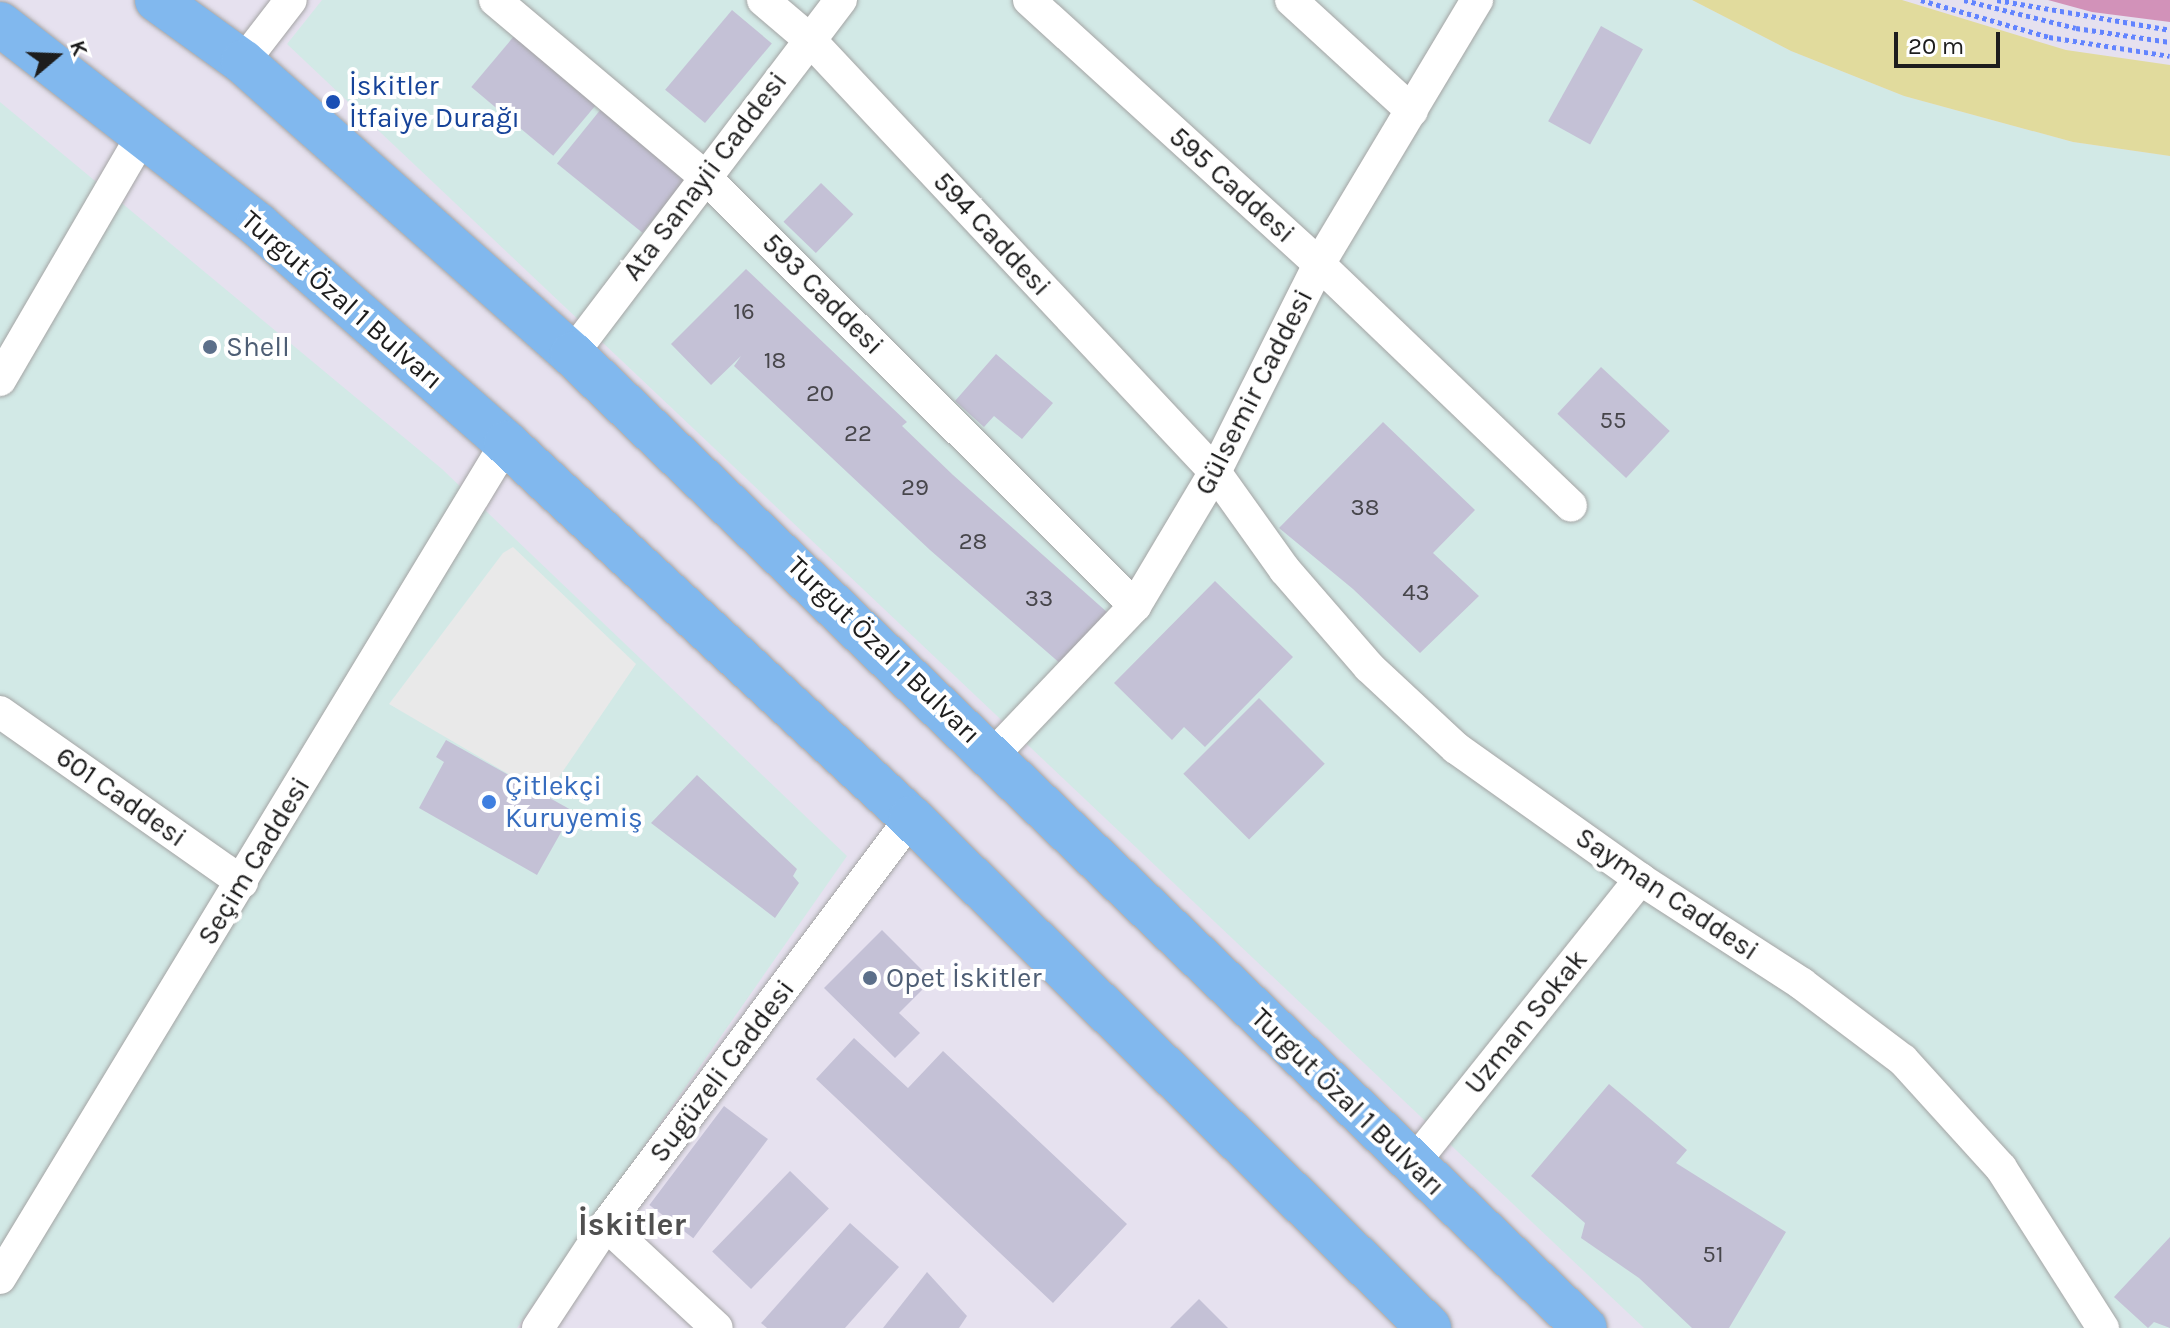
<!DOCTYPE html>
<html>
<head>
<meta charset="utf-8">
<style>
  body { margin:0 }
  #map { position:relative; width:2170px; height:1328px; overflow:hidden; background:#e6e1ef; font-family:Karla,sans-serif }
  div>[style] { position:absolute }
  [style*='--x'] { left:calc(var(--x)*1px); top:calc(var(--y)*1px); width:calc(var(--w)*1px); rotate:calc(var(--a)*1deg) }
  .industrial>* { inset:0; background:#d2e9e6 }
  .forest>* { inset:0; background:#d292b9 }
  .parking>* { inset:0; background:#e9e9e9 }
  .water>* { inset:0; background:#e1db9d }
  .building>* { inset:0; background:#c4c1d6; transform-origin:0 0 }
  .path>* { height:5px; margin-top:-2.5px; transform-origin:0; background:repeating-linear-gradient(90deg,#6284ff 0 4px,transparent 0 8px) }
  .roads { filter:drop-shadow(0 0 2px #a4a4a4) drop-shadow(0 0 2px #a4a4a4) }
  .street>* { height:32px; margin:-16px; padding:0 16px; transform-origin:16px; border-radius:16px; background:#fff }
  .highway>* { height:44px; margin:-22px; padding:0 22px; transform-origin:22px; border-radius:22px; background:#81b8ee }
  .dots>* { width:22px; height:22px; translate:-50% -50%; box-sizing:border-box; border:4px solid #fff; border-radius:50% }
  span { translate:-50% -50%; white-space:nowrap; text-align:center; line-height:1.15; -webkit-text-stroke:8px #fff; paint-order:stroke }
  .number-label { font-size:24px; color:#47464b }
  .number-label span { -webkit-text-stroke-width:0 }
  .transit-label { font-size:28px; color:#164399 }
  .left { translate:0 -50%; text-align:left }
  .street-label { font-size:28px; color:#1d1d1d }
  .service-label { font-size:28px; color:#4e5e75 }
  .shop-label { font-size:28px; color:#366cbe }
  .quarter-label { font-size:32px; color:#505050; font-weight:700 }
  .north { position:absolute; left:16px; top:16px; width:80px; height:80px; -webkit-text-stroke:6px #fff; paint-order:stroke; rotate:71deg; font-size:22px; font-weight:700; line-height:32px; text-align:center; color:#1d1d1d }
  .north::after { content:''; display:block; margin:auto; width:28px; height:36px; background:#1d1d1d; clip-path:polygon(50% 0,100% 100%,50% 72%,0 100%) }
  .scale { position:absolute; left:1894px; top:32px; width:106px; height:36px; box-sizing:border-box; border:4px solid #1d1d1d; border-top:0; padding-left:10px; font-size:24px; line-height:28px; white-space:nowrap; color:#1d1d1d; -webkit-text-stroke:6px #fff; paint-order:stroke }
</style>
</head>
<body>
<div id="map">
  <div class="industrial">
    <i style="clip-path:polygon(322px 0,1692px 0,1791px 51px,1904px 96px,2073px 142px,2170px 156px,2170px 1328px,1644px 1328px,287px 44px)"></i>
    <i style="clip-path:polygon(0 102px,442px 469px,847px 856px,517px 1328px,0 1328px)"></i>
  </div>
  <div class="forest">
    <i style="clip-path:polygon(2048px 0,2170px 0,2170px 22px,2092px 12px)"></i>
  </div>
  <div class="parking">
    <i style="clip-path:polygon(513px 547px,636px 664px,546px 796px,389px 704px,503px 553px)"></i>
  </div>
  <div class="water">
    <i style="clip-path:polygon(1692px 0,1902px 0,2066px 50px,2170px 65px,2170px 156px,2073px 142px,1904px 96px,1791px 51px)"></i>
  </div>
  <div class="building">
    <i style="left:732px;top:10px;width:52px;height:104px;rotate:40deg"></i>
    <i style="left:1601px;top:26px;width:48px;height:109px;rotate:29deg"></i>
    <i style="left:515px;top:35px;width:107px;height:68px;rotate:40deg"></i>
    <i style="left:601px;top:109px;width:110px;height:70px;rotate:39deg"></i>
    <i style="left:821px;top:183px;width:45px;height:54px;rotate:44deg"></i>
    <i style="clip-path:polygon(746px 269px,907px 422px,902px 426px,953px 475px,1108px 613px,1062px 665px,930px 550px,734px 366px,741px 356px,711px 385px,671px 344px)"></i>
    <i style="clip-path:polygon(996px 354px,1053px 403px,1022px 439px,994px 416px,984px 427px,955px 401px)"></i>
    <i style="left:1601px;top:367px;width:94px;height:64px;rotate:43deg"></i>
    <i style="clip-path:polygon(1383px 422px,1475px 510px,1433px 553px,1479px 596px,1420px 653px,1353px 589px,1279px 528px)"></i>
    <i style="clip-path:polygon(1215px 581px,1293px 657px,1205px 747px,1184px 727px,1172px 740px,1114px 683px)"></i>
    <i style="left:1259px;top:698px;width:93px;height:107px;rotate:45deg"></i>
    <i style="clip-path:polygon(446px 740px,573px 811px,537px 875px,419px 808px,444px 762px,436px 757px)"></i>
    <i style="clip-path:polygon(697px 775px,797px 869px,793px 876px,799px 883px,775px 918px,651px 823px)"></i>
    <i style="clip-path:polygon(882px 930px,932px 980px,899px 1013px,920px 1033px,895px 1058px,824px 988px)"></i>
    <i style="clip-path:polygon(854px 1038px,908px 1088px,943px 1051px,1127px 1224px,1053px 1303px,816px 1079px)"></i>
    <i style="clip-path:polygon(1609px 1084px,1687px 1150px,1676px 1163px,1786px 1232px,1729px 1328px,1692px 1328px,1639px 1278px,1581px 1238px,1585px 1223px,1531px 1176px)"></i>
    <i style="left:724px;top:1106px;width:55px;height:124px;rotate:37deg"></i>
    <i style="left:790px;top:1171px;width:54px;height:112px;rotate:44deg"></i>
    <i style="clip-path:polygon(850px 1223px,899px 1267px,845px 1328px,767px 1328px,761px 1323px)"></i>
    <i style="clip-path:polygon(2170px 1237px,2170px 1328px,2154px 1322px,2148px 1328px,2114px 1297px)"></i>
    <i style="clip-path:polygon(927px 1272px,967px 1316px,959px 1328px,883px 1328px)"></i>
    <i style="clip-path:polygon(1199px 1299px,1228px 1328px,1170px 1328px)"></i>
  </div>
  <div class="path">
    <i style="--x:1921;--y:0;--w:133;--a:16.1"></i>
    <i style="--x:2049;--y:37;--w:122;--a:8.9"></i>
    <i style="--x:1964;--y:0;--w:115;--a:14"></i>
    <i style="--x:2076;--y:28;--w:95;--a:8.5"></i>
    <i style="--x:1997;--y:0;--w:176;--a:9.8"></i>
  </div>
  <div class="roads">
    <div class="street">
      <i style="--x:495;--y:0;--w:272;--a:40.1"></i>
      <i style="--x:703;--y:175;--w:610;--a:44.93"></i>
      <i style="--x:763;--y:0;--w:62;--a:40.4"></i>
      <i style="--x:810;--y:40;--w:592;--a:46.85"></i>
      <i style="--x:1215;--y:472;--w:120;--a:54.5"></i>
      <i style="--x:1285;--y:570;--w:128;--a:49.1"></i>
      <i style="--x:1369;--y:667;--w:119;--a:43"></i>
      <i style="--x:1456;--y:748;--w:226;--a:35.4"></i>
      <i style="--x:1640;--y:879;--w:193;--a:32.9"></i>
      <i style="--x:1802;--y:984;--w:126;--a:37"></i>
      <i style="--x:1903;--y:1060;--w:146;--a:47.8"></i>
      <i style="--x:2001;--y:1168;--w:190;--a:57.5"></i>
      <i style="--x:1029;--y:0;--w:392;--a:42.3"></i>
      <i style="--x:1319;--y:264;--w:349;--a:43.8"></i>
      <i style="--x:1291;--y:0;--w:164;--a:42.5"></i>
      <i style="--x:243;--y:62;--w:78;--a:-52.3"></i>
      <i style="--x:572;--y:354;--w:445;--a:-52.8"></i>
      <i style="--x:0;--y:380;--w:285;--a:-59.8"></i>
      <i style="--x:0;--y:712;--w:296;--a:35.1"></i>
      <i style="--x:993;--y:755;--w:206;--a:-46.4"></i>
      <i style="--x:1135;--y:606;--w:156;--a:-59.2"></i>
      <i style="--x:1215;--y:472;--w:233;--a:-63.4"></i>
      <i style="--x:1319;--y:264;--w:308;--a:-59.1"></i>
      <i style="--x:1412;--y:1165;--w:366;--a:-51.4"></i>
      <i style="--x:606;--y:1225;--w:151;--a:42.9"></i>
      <i style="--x:0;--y:1278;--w:976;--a:-58.78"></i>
      <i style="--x:538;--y:1328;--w:123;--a:-56.6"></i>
      <i style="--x:606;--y:1225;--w:509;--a:-53.15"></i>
    </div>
    <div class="highway">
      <i style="--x:157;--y:0;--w:106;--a:35.8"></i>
      <i style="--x:243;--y:62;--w:440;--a:41.6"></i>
      <i style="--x:572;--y:354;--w:1405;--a:43.88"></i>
      <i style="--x:0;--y:24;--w:327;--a:37.9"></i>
      <i style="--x:258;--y:225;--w:330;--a:41.3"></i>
      <i style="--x:506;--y:443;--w:552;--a:42.8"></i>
      <i style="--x:911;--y:818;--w:727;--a:44.55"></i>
    </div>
  </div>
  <div class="dots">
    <i style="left:333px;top:102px;background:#1a4fb4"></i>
    <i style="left:210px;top:347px;background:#5c6f8a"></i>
    <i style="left:489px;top:802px;background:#3f7fe0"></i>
    <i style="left:870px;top:978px;background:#5c6f8a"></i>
  </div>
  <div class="number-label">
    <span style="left:744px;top:312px">16</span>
    <span style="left:775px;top:361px">18</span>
    <span style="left:820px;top:394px">20</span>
    <span style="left:1613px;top:421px">55</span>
    <span style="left:858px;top:434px">22</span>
    <span style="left:915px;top:488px">29</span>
    <span style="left:1365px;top:508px">38</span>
    <span style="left:973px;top:542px">28</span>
    <span style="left:1416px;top:593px">43</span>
    <span style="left:1039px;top:599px">33</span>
    <span style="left:1713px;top:1255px">51</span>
  </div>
  <div class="transit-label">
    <span class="left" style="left:349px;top:102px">İskitler<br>İtfaiye Durağı</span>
  </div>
  <div class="street-label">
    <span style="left:705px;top:176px;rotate:-53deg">Ata Sanayii Caddesi</span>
    <span style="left:1232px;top:185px;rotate:42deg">595 Caddesi</span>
    <span style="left:992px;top:234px;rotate:47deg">594 Caddesi</span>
    <span style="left:823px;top:294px;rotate:45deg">593 Caddesi</span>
    <span style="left:342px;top:300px;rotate:41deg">Turgut Özal 1 Bulvarı</span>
    <span style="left:1254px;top:392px;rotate:-63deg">Gülsemir Caddesi</span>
    <span style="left:884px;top:650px;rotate:44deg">Turgut Özal 1 Bulvarı</span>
    <span style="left:121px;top:797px;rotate:35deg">601 Caddesi</span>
    <span style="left:254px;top:861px;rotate:-59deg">Seçim Caddesi</span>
    <span style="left:1667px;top:894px;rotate:34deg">Sayman Caddesi</span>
    <span style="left:1526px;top:1022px;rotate:-51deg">Uzman Sokak</span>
    <span style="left:722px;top:1071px;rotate:-53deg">Sugüzeli Caddesi</span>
    <span style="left:1348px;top:1102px;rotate:44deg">Turgut Özal 1 Bulvarı</span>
  </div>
  <div class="service-label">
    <span class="left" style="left:226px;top:347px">Shell</span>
    <span class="left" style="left:886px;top:978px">Opet İskitler</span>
  </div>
  <div class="shop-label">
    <span class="left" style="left:505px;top:802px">Çitlekçi<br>Kuruyemiş</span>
  </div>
  <div class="quarter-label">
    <span style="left:632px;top:1225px">İskitler</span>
  </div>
  <div class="north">K</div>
  <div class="scale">20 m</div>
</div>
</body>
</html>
